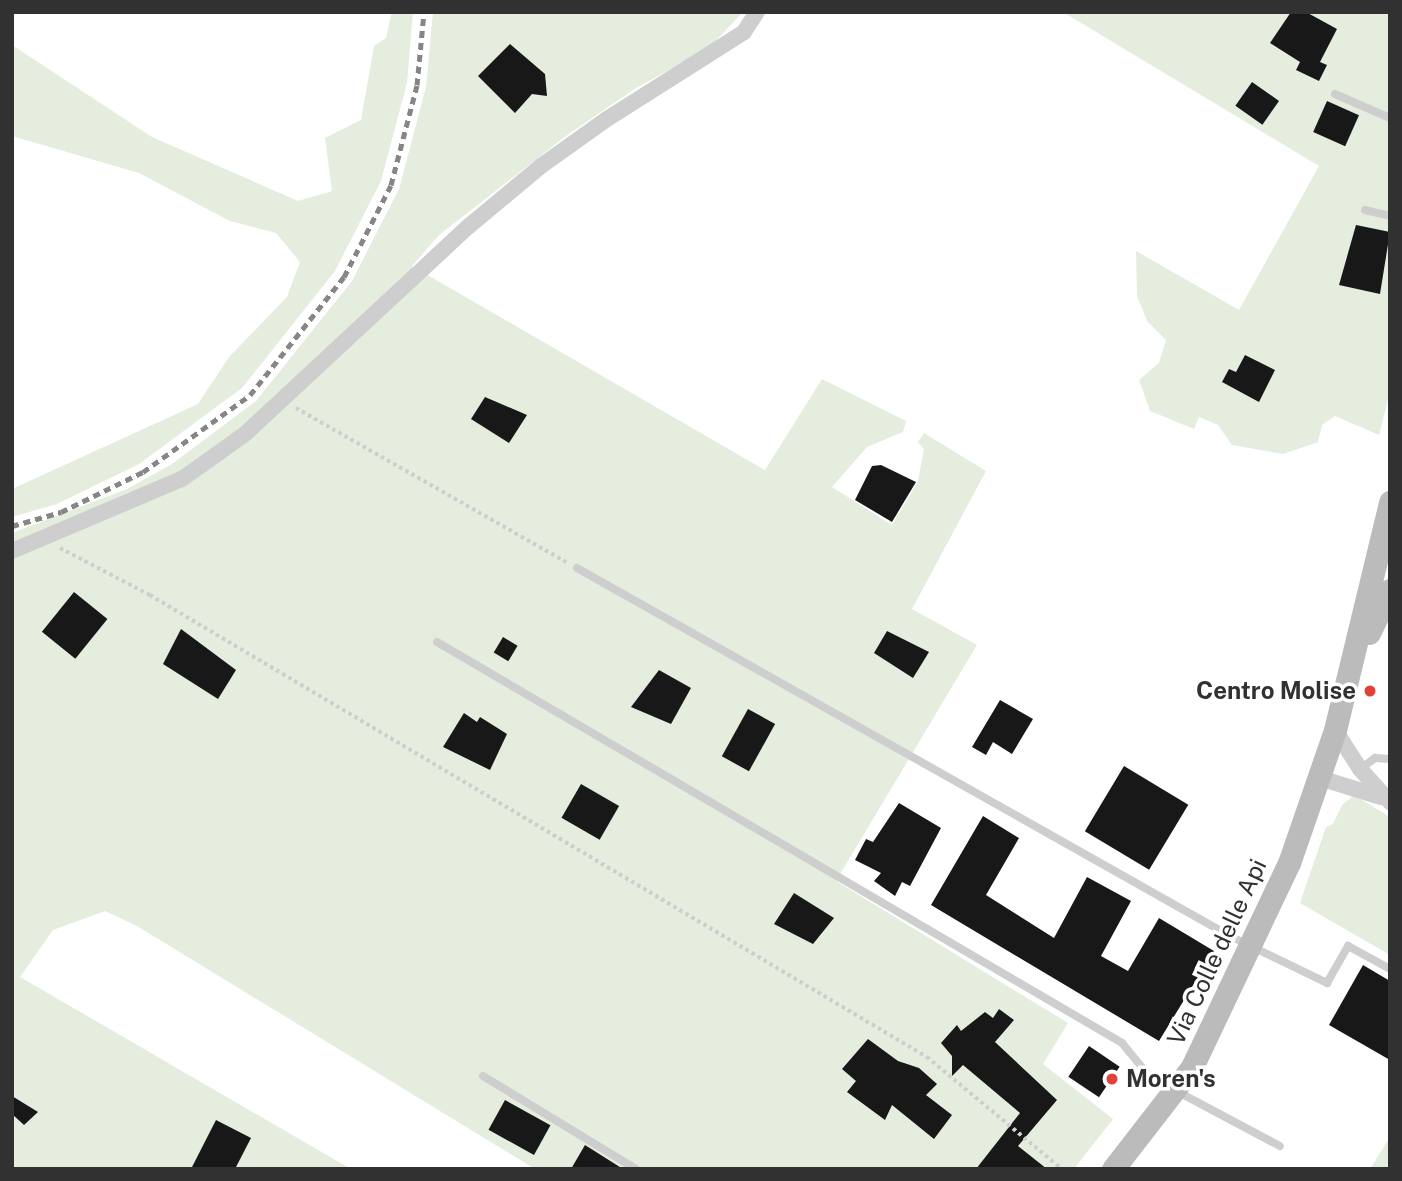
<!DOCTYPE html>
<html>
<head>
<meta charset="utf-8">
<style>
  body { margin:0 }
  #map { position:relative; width:1402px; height:1181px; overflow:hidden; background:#fff; font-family:"Public Sans",sans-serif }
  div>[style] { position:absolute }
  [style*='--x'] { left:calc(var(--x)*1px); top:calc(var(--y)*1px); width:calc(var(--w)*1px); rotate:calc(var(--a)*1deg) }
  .green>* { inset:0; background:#e5eddf }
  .building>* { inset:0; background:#181818; transform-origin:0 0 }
  .path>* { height:3.5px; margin-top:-1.75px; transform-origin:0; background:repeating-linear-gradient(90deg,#cecece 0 3.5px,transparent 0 7px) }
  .service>* { height:8px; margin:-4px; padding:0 4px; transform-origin:4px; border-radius:4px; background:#cecece }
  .minor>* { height:16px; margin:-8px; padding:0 8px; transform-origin:8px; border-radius:8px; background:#cecece }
  .secondary>* { height:23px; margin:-11.5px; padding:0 11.5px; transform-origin:11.5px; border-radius:11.5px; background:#bbb }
  .rail>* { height:5px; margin-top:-2.5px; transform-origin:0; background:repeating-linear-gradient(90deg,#868686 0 7px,transparent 0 12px) }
  .dots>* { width:19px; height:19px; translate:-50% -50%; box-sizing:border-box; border:4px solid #fff; border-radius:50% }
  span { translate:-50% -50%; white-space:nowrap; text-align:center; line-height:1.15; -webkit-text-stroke:7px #fff; paint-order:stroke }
  .poi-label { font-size:24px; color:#313131; font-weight:700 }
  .right { translate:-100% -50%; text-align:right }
  .left { translate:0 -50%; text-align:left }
  .street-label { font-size:24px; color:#313131 }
  .frame { position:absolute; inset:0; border:14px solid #313131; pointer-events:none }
</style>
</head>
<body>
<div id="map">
  <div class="green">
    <i style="clip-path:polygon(392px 12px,413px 12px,407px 83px,381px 181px,335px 271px,242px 388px,139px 464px,57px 504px,12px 517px,12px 489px,198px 404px,229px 357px,287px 297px,300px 262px,276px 233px,230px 221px,139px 173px,12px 136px,12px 45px,152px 137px,298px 201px,332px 191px,325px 138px,361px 120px,374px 46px,386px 38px)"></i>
    <i style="clip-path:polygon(433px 12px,743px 12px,708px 49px,636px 88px,566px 136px,439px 235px,412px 266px,765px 470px,822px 379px,906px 421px,903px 432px,867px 447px,832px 487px,892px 525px,918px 481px,924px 449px,918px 442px,924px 433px,986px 471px,912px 609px,977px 645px,836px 881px,1068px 1023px,1043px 1064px,1113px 1119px,1074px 1169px,535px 1169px,137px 926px,105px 911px,53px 930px,20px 977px,351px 1169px,12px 1169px,12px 533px,127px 489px,172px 464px,256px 401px,352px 281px,399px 189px,426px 87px)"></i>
    <i style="clip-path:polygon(1063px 12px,1390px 12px,1390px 392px,1379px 435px,1335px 416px,1322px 425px,1318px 442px,1283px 454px,1232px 445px,1218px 425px,1199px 417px,1194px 429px,1150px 411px,1139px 380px,1159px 363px,1166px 340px,1147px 321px,1137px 296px,1136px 251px,1239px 310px,1319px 166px)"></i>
    <i style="clip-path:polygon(1354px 795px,1390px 817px,1390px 955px,1300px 903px,1326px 827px,1333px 824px,1342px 805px)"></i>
    <i style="clip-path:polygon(1390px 1137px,1390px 1169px,1370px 1169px)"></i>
  </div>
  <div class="building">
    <i style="clip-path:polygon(1291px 12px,1306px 12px,1337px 29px,1320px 62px,1327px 65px,1319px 81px,1296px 70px,1300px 62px,1270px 43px)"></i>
    <i style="clip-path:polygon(510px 44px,545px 74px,547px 96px,532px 94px,515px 113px,478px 76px)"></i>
    <i style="left:1252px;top:82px;width:33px;height:29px;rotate:35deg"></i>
    <i style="left:1327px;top:101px;width:35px;height:34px;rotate:24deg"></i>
    <i style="clip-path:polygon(1356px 225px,1390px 232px,1380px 294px,1339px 285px)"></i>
    <i style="clip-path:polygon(1245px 355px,1275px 370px,1259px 402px,1222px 382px,1229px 369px,1236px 372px)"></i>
    <i style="clip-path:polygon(485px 397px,527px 415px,509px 443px,471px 419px)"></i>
    <i style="clip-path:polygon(881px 465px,916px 482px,892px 522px,855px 500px,872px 466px)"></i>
    <i style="left:74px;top:592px;width:43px;height:51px;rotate:39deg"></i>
    <i style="clip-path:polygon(181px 629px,236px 670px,218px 699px,163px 664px)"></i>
    <i style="clip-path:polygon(887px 631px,929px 652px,913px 678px,874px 653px)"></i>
    <i style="left:503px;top:637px;width:17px;height:18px;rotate:31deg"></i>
    <i style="clip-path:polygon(659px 670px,691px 688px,671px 724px,631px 707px)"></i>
    <i style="clip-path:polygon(1000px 700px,1033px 719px,1012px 754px,993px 742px,986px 755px,972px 747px)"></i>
    <i style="left:748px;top:709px;width:31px;height:54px;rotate:29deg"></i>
    <i style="clip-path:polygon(464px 713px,477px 722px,480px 717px,507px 734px,490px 770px,443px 747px)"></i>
    <i style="left:1124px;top:766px;width:75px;height:76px;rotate:31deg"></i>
    <i style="left:581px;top:784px;width:44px;height:39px;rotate:30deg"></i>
    <i style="clip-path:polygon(899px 803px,941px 828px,910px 886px,902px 882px,895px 896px,874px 881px,881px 873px,855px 860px,866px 839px,873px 842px)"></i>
    <i style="clip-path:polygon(983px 816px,1019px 838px,986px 895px,1054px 938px,1087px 877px,1131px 901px,1101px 956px,1128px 971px,1159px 918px,1214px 951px,1159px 1041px,931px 905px)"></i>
    <i style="clip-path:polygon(794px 893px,834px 918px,813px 944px,774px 924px)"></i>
    <i style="clip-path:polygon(1363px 965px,1390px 981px,1390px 1060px,1329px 1025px)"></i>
    <i style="clip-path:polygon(999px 1009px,1014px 1020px,995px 1042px,1057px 1100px,1018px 1146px,1047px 1169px,976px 1169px,1020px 1113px,963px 1065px,952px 1076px,952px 1056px,941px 1043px,957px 1025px,961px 1031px,985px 1012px,993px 1018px)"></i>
    <i style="clip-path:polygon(868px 1039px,898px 1061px,919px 1068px,937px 1084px,926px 1095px,952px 1115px,934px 1139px,892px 1105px,885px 1120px,847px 1092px,856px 1081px,842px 1069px)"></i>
    <i style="left:1089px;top:1046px;width:37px;height:37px;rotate:34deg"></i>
    <i style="clip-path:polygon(12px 1096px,38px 1112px,24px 1125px,12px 1114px)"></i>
    <i style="left:505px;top:1100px;width:52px;height:34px;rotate:29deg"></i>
    <i style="clip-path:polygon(216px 1120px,251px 1138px,235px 1169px,191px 1169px)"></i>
    <i style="clip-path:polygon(585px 1145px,623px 1169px,571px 1169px)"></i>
  </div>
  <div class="path">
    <i style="--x:296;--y:408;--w:311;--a:29.7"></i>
    <i style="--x:60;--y:548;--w:102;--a:27.6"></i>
    <i style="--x:150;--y:595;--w:904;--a:30.74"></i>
    <i style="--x:927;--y:1057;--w:175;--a:39.7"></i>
  </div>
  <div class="service">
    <i style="--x:1335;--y:94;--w:60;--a:23.6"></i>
    <i style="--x:1365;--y:210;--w:26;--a:13"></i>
    <i style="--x:577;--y:568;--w:752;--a:29.4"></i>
    <i style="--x:1232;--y:937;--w:106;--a:25.8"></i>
    <i style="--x:1327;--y:983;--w:43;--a:-60.4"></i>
    <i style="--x:1348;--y:946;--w:48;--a:28.7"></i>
    <i style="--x:437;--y:642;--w:794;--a:30.34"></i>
    <i style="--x:1122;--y:1043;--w:44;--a:50.5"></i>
    <i style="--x:1150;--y:1077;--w:147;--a:28"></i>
    <i style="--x:1360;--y:769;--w:19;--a:-36"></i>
    <i style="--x:1375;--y:758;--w:15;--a:4"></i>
    <i style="--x:483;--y:1076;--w:179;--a:31.3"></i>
  </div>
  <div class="minor">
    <i style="--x:12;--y:551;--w:185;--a:-23"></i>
    <i style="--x:182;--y:479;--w:77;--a:-35.5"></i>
    <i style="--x:245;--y:434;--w:306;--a:-42.9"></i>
    <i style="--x:469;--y:226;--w:94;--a:-39.8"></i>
    <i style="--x:541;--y:166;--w:81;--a:-35.5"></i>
    <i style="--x:607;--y:119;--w:162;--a:-32.4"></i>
    <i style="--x:744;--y:32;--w:24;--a:-57"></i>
    <i style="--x:1335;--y:730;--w:46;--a:57.3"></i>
    <i style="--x:1360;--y:769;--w:45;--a:47.7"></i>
    <i style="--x:1320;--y:778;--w:64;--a:17.3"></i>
  </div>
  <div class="secondary">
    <i style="--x:1369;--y:633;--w:48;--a:-64"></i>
    <i style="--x:1113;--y:1169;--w:129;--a:-52.2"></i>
    <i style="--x:1192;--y:1067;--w:226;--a:-64.6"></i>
    <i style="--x:1289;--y:863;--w:141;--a:-70.9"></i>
    <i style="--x:1335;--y:730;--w:235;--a:-76.4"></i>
  </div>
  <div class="rail">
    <i style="--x:12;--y:526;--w:51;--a:-15.9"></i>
    <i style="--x:61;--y:512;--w:91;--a:-26"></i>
    <i style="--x:143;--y:472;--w:132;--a:-35.7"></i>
    <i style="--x:250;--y:395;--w:151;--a:-51.5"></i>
    <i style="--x:344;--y:277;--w:103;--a:-62.9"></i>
    <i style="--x:391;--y:185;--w:103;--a:-75.4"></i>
    <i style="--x:417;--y:85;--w:73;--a:-84.5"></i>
  </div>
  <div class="dots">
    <i style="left:1370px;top:691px;background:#e14139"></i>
    <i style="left:1112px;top:1079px;background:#e14139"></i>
  </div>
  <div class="poi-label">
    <span class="right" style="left:1356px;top:691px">Centro Molise</span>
    <span class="left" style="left:1126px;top:1079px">Moren's</span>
  </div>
  <div class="street-label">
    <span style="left:1217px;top:952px;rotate:-65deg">Via Colle delle Api</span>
  </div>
  <div class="frame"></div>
</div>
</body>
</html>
